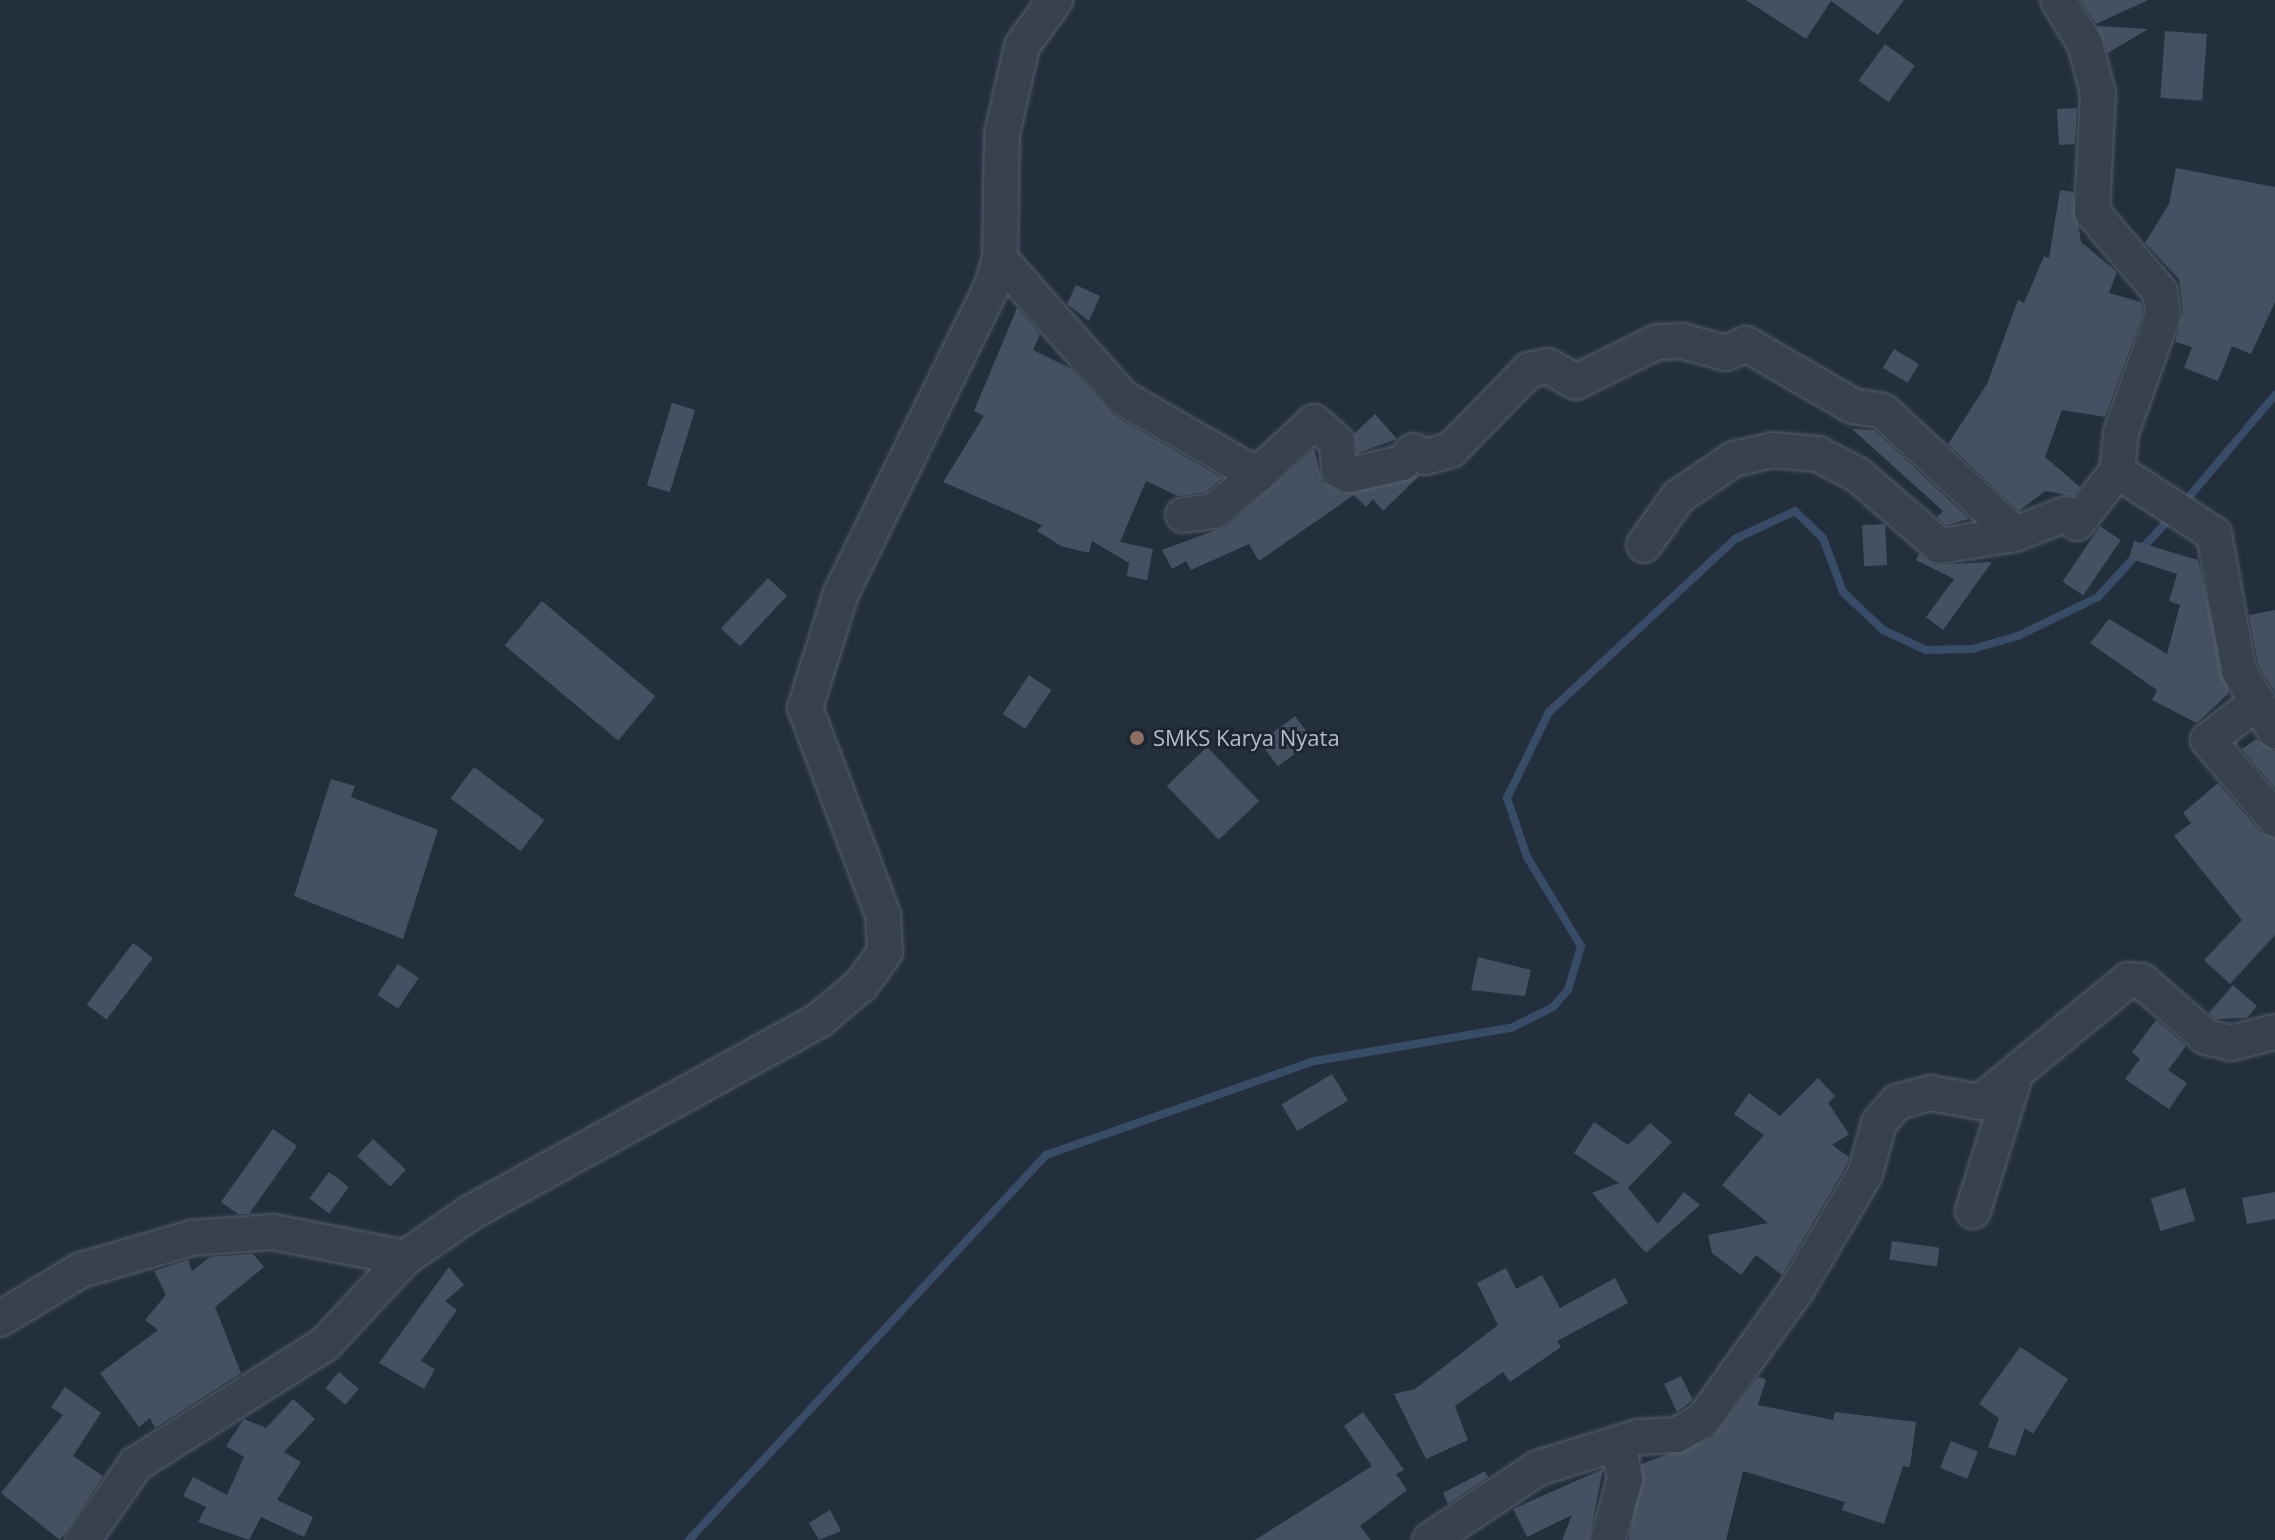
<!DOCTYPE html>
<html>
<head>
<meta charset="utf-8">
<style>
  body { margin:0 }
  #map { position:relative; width:2275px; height:1540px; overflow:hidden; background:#242f3e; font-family:"Open Sans",sans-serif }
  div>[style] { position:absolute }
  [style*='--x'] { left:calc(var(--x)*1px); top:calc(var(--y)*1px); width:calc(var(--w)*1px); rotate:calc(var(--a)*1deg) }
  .stream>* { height:8px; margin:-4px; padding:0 4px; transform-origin:4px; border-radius:4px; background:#394c67 }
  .building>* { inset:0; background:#455162; transform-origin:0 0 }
  .roads { filter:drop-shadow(0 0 2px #565f6c) drop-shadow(0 0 2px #565f6c) }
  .minor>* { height:34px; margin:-17px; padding:0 17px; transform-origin:17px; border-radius:17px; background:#38414e }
  .dots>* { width:22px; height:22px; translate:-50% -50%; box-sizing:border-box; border:4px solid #1d2633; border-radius:50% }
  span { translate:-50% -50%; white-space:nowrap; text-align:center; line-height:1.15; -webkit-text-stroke:6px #1d2633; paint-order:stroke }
  .poi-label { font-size:22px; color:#b4bcc9 }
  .left { translate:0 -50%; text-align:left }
</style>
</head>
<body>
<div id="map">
  <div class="stream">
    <i style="--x:2183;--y:504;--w:143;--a:-49.8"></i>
    <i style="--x:689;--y:1540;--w:525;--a:-47.16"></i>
    <i style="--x:1046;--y:1155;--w:285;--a:-19.3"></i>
    <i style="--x:1315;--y:1061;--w:199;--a:-9.6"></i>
    <i style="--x:1511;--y:1028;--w:47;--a:-26.6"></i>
    <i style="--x:1553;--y:1007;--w:23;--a:-49"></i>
    <i style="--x:1568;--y:990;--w:46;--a:-73.5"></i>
    <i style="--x:1581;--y:946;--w:104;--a:-121.2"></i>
    <i style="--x:1527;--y:857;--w:62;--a:-108.7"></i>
    <i style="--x:1507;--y:798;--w:96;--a:-64"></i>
    <i style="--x:1549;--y:712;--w:254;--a:-42.9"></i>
    <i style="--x:1735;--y:539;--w:66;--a:-25"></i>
    <i style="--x:1795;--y:511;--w:39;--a:44"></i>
    <i style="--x:1823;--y:538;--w:58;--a:69.7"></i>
    <i style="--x:1843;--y:592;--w:55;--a:43.5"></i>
    <i style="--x:1883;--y:630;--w:47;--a:24.9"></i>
    <i style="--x:1926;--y:650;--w:46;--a:-1.2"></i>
    <i style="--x:1972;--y:649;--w:48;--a:-15.8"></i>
    <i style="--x:2018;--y:636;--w:89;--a:-26"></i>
    <i style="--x:2098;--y:597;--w:108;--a:-47.6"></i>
  </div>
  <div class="building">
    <i style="clip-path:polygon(1746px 0,1904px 0,1878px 35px,1831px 1px,1806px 39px)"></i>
    <i style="clip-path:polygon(2081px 0,2148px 0,2096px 24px)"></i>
    <i style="clip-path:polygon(2097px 26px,2148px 29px,2108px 53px)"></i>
    <i style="left:2165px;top:31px;width:42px;height:67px;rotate:4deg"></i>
    <i style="left:1885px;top:44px;width:37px;height:45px;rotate:36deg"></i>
    <i style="clip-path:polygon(2077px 108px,2075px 144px,2059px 145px,2057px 109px)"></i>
    <i style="clip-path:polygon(2176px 168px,2275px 187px,2275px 302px,2251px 354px,2232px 346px,2218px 381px,2184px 368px,2192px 347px,2175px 342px,2183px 313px,2179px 279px,2145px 243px,2169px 204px)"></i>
    <i style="clip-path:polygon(2060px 190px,2073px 192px,2081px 242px,2117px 272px,2109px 293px,2141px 302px,2143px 313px,2105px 417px,2062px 410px,2045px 457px,2080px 487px,2073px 496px,2045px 491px,2019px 511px,1948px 444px,1987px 384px,2018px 300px,2024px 303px,2044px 256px,2049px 258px)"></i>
    <i style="clip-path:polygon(1076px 285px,1100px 296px,1089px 321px,1067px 304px)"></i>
    <i style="clip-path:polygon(1017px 308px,1040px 334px,1033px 350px,1070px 368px,1113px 415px,1222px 478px,1206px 492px,1178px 496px,1146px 481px,1120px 542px,1153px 549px,1147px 580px,1127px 576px,1129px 563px,1092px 541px,1089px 553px,1061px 546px,1037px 531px,1042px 525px,943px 482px,984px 416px,974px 411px)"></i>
    <i style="left:1894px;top:349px;width:29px;height:22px;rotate:31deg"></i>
    <i style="left:672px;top:403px;width:24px;height:86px;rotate:17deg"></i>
    <i style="clip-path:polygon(1375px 414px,1397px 439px,1358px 453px,1354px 434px)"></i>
    <i style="clip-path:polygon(1852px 429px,1874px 430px,1969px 519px,1946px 525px,1937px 517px,1943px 511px)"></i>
    <i style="clip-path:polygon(1314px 449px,1322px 481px,1343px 493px,1420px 475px,1383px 511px,1373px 499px,1366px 507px,1354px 495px,1259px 561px,1249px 544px,1191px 570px,1186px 561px,1172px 569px,1162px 550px,1227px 526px)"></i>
    <i style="left:1885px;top:524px;width:41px;height:23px;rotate:87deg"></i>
    <i style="left:2100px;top:526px;width:25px;height:67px;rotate:34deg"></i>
    <i style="clip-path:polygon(2134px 541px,2198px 560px,2229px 693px,2197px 723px,2152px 700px,2157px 690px,2090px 643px,2109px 619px,2167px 654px,2180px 605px,2169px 601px,2177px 574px,2129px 558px)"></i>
    <i style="clip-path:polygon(1919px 554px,1935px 565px,1992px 562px,1943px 630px,1926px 617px,1954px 579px,1916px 560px)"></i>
    <i style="left:768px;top:578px;width:26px;height:69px;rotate:43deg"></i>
    <i style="left:542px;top:601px;width:148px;height:58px;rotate:40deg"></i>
    <i style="clip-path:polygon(2275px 610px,2275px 692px,2258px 664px,2249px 615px)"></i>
    <i style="left:1029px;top:675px;width:27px;height:47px;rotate:34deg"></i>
    <i style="left:1295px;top:716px;width:30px;height:44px;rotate:53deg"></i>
    <i style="clip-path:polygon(2256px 739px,2275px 751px,2275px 788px,2242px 749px)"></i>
    <i style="left:1207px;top:747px;width:75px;height:56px;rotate:46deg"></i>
    <i style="left:474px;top:767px;width:88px;height:39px;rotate:37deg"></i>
    <i style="clip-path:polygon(331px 779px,355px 786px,351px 797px,438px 830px,403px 939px,294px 896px)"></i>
    <i style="clip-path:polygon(2218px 783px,2260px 832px,2275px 838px,2275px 935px,2230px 984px,2204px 960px,2242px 920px,2174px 836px,2191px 823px,2183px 813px)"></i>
    <i style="left:133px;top:943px;width:25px;height:77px;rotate:37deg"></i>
    <i style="clip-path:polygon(1478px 957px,1531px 970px,1525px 996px,1471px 990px)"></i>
    <i style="left:398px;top:964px;width:25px;height:37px;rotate:34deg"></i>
    <i style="clip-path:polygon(2233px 985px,2257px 1006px,2247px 1018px,2215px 1019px,2209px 1013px)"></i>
    <i style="clip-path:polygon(2156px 1020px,2186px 1046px,2168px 1070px,2187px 1083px,2169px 1109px,2125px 1079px,2140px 1059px,2132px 1052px)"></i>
    <i style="left:1332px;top:1074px;width:31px;height:59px;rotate:59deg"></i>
    <i style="clip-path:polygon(1818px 1078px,1835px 1096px,1828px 1103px,1849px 1134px,1832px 1145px,1849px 1157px,1846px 1166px,1782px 1275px,1756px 1255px,1741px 1275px,1712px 1253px,1708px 1235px,1768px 1223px,1722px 1185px,1764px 1135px,1734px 1114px,1749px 1093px,1780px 1116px)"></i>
    <i style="clip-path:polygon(1594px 1122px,1628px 1145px,1650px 1123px,1672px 1142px,1628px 1188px,1658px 1224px,1684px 1192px,1700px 1205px,1646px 1253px,1592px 1193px,1619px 1183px,1574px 1153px)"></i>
    <i style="clip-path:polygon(273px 1129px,297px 1146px,249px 1214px,238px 1214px,221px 1202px)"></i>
    <i style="left:373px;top:1139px;width:45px;height:23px;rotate:43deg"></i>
    <i style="left:329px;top:1172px;width:25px;height:33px;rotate:37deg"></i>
    <i style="left:2185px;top:1188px;width:34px;height:36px;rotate:73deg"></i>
    <i style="clip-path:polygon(2275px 1192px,2275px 1219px,2247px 1224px,2242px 1198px)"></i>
    <i style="left:1892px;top:1241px;width:48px;height:19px;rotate:8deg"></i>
    <i style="clip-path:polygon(253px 1254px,264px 1267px,215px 1307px,241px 1373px,155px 1428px,150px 1418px,139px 1427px,100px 1373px,158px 1330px,145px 1320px,166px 1295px,154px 1271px,188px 1260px,192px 1271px,210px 1257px)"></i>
    <i style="clip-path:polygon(449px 1267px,464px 1285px,445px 1301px,457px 1310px,421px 1361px,435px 1369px,424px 1389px,379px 1363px)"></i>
    <i style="clip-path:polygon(1506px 1268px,1516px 1289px,1542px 1275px,1560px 1308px,1615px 1278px,1628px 1303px,1557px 1341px,1561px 1347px,1510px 1382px,1503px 1372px,1455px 1406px,1468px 1440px,1426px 1459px,1394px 1394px,1415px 1389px,1498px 1325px,1477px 1283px)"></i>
    <i style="clip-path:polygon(2020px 1347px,2068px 1379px,2033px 1434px,2025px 1428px,2015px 1456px,1988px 1447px,1999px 1418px,1979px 1404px)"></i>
    <i style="left:339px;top:1372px;width:26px;height:21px;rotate:40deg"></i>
    <i style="clip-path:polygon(1681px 1376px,1693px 1400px,1677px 1412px,1664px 1384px)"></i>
    <i style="clip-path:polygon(1758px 1377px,1766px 1379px,1758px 1405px,1833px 1420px,1835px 1412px,1916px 1422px,1910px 1467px,1903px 1466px,1884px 1524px,1842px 1510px,1845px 1502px,1743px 1471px,1726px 1540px,1629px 1540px,1642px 1464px,1713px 1437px)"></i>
    <i style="clip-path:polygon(65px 1387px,101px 1413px,73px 1456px,103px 1476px,60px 1540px,1px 1493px,63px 1415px,51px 1407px)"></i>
    <i style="clip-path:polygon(293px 1399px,315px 1419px,284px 1452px,301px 1462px,277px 1500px,313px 1517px,304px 1537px,261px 1517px,249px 1540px,198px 1522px,206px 1507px,183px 1496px,193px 1477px,227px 1495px,244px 1457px,226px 1446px,244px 1419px,266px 1428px)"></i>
    <i style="clip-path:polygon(1363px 1412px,1404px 1470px,1396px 1474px,1407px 1490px,1360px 1526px,1371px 1540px,1255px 1540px,1372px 1466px,1344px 1426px)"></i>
    <i style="left:1951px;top:1441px;width:29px;height:29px;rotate:22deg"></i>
    <i style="clip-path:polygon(1603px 1469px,1589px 1540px,1562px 1540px,1572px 1515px,1527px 1537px,1513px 1509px)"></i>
    <i style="clip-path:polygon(1485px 1471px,1488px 1477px,1448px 1504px,1443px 1493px)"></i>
    <i style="clip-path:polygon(830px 1510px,841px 1531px,819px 1540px,809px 1523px)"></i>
  </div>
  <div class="roads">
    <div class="minor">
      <i style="--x:2058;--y:0;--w:52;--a:58.5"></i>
      <i style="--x:2085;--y:44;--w:51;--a:75.1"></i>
      <i style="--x:2098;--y:93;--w:119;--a:92.9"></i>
      <i style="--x:2092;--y:212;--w:105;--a:49.6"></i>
      <i style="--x:2160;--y:292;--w:23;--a:83"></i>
      <i style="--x:2163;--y:315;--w:125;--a:109.6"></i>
      <i style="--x:2121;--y:433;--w:38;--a:96"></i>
      <i style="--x:2117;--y:471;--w:116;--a:33"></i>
      <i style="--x:2214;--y:534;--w:139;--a:79.7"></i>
      <i style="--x:2239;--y:671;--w:70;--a:59"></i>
      <i style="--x:1000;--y:259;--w:186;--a:48.5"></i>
      <i style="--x:1123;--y:398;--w:155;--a:29.9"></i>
      <i style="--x:1257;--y:475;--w:78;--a:-42.9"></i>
      <i style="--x:1314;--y:422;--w:30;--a:41"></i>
      <i style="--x:1337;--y:442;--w:28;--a:86"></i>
      <i style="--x:1339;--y:470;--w:12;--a:24"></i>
      <i style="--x:1350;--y:475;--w:53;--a:-13"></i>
      <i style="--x:1402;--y:463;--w:16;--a:-47"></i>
      <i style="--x:1413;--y:451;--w:13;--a:27"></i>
      <i style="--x:1425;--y:457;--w:27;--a:-15"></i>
      <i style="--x:1451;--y:450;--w:112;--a:-45.7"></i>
      <i style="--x:1529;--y:370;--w:19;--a:-12"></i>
      <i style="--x:1548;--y:366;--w:32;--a:30"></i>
      <i style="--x:1576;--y:382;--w:90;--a:-26.3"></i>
      <i style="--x:1657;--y:342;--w:25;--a:-2"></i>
      <i style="--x:1682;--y:341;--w:46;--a:15.3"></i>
      <i style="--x:1726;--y:353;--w:22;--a:-24"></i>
      <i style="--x:1746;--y:344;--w:124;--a:30.1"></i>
      <i style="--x:1853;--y:406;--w:30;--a:9"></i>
      <i style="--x:1883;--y:411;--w:180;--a:43"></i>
      <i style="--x:2015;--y:534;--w:55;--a:-21.4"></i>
      <i style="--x:2066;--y:514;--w:14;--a:39"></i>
      <i style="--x:2077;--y:523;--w:66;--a:-52.4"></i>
      <i style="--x:1183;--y:515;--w:31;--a:-7"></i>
      <i style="--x:1214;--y:511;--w:56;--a:-39.9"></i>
      <i style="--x:1644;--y:545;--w:59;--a:-54.7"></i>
      <i style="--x:1678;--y:497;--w:68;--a:-34.2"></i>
      <i style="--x:1734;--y:459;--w:39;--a:-13"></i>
      <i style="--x:1772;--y:450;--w:46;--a:5"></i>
      <i style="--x:1818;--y:454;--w:45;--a:27.7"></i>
      <i style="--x:1858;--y:475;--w:108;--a:40.9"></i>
      <i style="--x:1940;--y:546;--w:76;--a:-9.1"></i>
      <i style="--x:2255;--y:704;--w:59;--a:142.5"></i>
      <i style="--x:2208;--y:740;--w:104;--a:49.7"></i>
      <i style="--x:1973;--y:1211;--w:142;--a:-72.8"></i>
      <i style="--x:0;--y:1319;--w:95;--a:-31.2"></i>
      <i style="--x:81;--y:1270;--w:116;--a:-16.1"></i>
      <i style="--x:192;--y:1238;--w:81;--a:-4.2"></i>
      <i style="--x:273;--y:1232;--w:135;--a:11.1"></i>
      <i style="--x:83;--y:1540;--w:93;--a:-55.1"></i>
      <i style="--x:136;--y:1464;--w:224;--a:-32.4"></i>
      <i style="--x:325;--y:1344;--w:117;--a:-47.1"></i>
      <i style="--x:405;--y:1258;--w:79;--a:-34.7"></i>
      <i style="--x:470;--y:1213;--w:399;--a:-28.9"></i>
      <i style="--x:819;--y:1020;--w:55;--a:-39.8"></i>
      <i style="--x:861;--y:985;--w:41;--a:-54"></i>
      <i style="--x:885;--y:952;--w:37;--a:-93"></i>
      <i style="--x:883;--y:915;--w:221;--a:-110.6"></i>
      <i style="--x:805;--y:708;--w:121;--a:-72.6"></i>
      <i style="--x:841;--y:593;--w:340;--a:-63.8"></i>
      <i style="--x:991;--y:288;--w:30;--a:-73"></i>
      <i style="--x:1000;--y:259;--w:125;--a:-89.1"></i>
      <i style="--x:1002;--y:134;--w:90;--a:-77.2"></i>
      <i style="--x:1022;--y:46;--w:57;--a:-54.3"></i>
      <i style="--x:1430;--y:1540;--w:130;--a:-33.7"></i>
      <i style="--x:1538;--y:1468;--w:105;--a:-17.2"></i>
      <i style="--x:1638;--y:1437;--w:39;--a:-3"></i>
      <i style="--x:1677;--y:1435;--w:30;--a:-30"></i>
      <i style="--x:1703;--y:1420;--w:161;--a:-54.3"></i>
      <i style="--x:1797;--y:1289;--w:134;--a:-59.4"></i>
      <i style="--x:1865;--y:1174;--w:53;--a:-74.6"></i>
      <i style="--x:1879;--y:1123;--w:28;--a:-49"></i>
      <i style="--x:1897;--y:1102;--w:34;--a:-15"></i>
      <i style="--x:1930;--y:1093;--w:51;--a:10.2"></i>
      <i style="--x:1980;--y:1102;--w:192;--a:-39.5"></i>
      <i style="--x:2128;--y:980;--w:14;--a:4"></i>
      <i style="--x:2142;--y:981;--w:85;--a:41.2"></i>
      <i style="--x:2206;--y:1037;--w:26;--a:13"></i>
      <i style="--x:2231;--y:1043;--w:45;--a:-14"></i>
      <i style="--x:1608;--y:1540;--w:63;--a:-74.4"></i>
      <i style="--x:1625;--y:1479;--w:36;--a:-101"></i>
    </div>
  </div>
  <div class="dots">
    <i style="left:1137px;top:738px;background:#8d6e63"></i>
  </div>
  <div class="poi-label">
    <span class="left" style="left:1153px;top:738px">SMKS Karya Nyata</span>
  </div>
</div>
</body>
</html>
